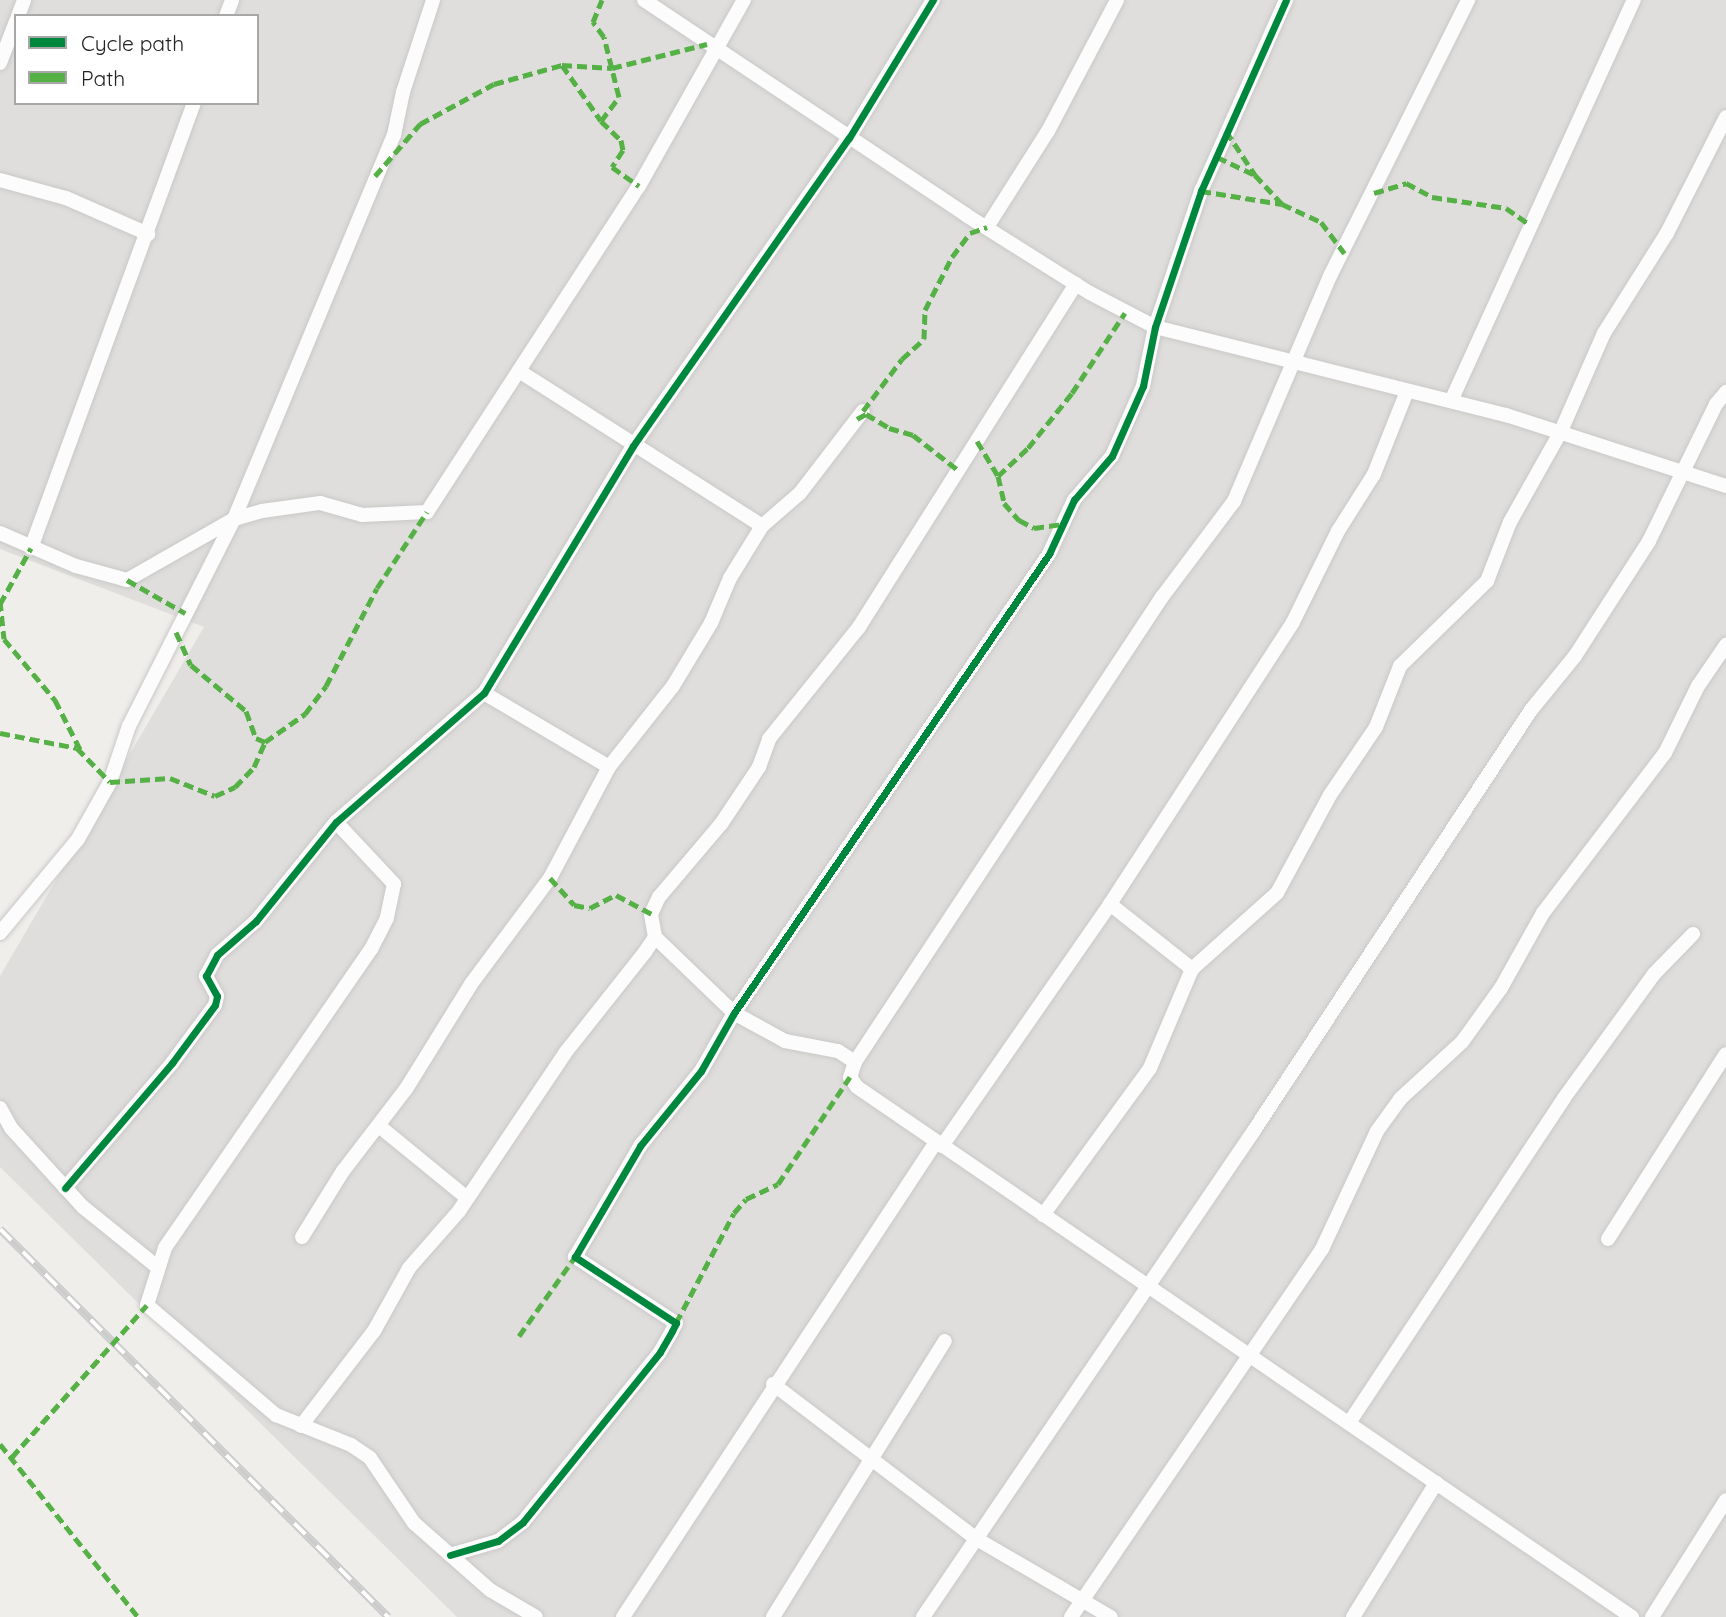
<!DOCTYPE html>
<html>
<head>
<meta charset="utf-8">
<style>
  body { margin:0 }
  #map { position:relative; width:1726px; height:1617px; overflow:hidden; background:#f0eeeb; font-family:Quicksand,sans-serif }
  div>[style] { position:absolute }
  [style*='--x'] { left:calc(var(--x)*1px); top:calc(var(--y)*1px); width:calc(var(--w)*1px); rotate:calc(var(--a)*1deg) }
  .residential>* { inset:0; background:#dfdedc }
  .roads { filter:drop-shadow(0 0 2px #c9c8c7) drop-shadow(0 0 2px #c9c8c7) }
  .minor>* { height:14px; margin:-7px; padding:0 7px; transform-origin:7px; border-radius:7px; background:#fdfcfc }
  .rail>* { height:8px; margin-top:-4px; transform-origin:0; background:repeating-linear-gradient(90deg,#fff 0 16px,#ccc 0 32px); box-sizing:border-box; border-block:2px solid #ccc }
  .quiet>* { height:5px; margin-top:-2.5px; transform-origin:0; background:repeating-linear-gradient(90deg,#55b145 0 10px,transparent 0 15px) }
  .cycleway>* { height:7px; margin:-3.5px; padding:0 3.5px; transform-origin:3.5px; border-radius:3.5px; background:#00873e }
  span { translate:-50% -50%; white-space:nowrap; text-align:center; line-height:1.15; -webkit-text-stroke:5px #fff; paint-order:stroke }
  .legend { position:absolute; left:14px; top:14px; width:245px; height:91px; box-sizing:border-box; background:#fff; border:2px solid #a7a7a7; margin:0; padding:9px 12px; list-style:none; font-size:21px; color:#222 }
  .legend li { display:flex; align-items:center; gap:14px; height:35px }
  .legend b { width:35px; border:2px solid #a7a7a7 }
</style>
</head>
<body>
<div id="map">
  <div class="residential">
    <i style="clip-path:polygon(evenodd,0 0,1726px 0,1726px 1617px,457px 1617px,0 1167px,0 976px,204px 627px,0 549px,0 0,16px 16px,257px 16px,257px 103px,16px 103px,16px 16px)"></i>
  </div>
  <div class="roads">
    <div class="minor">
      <i style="--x:644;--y:0;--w:387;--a:33.7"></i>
      <i style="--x:966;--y:215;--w:146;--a:32.2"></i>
      <i style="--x:1090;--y:293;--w:73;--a:27.6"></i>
      <i style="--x:1155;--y:327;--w:362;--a:14.1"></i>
      <i style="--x:1506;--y:415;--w:231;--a:17.9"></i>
      <i style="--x:18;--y:16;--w:17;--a:-69"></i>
      <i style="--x:226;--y:16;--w:17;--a:-69"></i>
      <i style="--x:0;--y:63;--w:45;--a:-69.1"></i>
      <i style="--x:0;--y:180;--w:68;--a:15.3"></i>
      <i style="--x:66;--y:198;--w:90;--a:23.7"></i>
      <i style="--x:987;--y:227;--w:114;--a:-57.6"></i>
      <i style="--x:1048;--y:131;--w:148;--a:-62.2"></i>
      <i style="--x:519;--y:371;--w:288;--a:32.5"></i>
      <i style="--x:762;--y:526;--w:50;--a:-41"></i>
      <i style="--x:800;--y:493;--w:103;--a:-52.5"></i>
      <i style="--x:1451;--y:401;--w:441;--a:-65.5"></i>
      <i style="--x:0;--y:533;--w:83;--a:23.5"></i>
      <i style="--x:76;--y:566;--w:53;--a:15.4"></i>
      <i style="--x:127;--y:580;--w:123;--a:-29.7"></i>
      <i style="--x:234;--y:519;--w:29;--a:-16"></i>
      <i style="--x:262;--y:511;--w:59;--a:-7.9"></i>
      <i style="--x:320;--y:503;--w:44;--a:15.9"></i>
      <i style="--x:362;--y:515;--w:65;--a:-2.6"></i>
      <i style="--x:427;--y:512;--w:389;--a:-57"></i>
      <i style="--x:639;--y:186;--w:214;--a:-60.6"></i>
      <i style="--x:31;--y:548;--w:474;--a:-69.9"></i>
      <i style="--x:484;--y:693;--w:145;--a:30.6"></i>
      <i style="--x:336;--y:822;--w:85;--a:46.9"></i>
      <i style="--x:394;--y:884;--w:35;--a:102"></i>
      <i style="--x:387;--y:918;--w:35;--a:117"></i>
      <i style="--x:371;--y:949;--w:363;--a:124.6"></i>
      <i style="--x:165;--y:1248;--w:60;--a:107.5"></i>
      <i style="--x:147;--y:1305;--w:170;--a:40.5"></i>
      <i style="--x:276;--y:1415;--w:81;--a:21.8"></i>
      <i style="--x:351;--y:1445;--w:23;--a:34"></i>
      <i style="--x:370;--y:1458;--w:78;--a:55.9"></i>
      <i style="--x:414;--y:1523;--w:101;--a:41.4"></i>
      <i style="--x:490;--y:1590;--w:53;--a:30.4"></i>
      <i style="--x:1110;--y:904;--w:105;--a:38.4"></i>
      <i style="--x:0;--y:933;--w:122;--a:-50.3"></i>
      <i style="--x:78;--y:839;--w:65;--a:-60.7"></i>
      <i style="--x:110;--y:782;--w:59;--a:-71.3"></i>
      <i style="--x:129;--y:726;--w:232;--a:-63.1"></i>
      <i style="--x:234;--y:519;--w:416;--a:-67.4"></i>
      <i style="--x:394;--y:135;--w:44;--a:-78.2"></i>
      <i style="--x:403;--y:92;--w:97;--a:-71.9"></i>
      <i style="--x:655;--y:937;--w:110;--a:43.9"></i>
      <i style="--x:734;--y:1013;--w:58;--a:28.8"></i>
      <i style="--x:785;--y:1041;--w:54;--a:10.7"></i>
      <i style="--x:838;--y:1051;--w:20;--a:33"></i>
      <i style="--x:855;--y:1062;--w:557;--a:-56.57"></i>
      <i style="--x:1162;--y:597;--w:120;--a:-53.1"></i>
      <i style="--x:1234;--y:501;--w:245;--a:-66.9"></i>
      <i style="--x:1330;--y:276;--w:309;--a:-63.4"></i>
      <i style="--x:855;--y:1062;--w:16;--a:108"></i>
      <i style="--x:850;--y:1077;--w:12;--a:55"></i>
      <i style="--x:857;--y:1087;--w:939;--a:34.37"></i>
      <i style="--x:0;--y:1108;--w:23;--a:61"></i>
      <i style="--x:11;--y:1128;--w:107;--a:47.7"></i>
      <i style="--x:83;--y:1207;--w:94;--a:38.9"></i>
      <i style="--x:379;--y:1126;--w:114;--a:39.3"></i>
      <i style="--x:942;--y:1146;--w:295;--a:-55.2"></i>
      <i style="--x:1110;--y:904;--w:336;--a:-57"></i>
      <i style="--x:1293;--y:622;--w:102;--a:-63.7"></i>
      <i style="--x:1338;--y:531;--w:67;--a:-57.7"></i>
      <i style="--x:1374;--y:474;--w:89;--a:-68.3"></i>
      <i style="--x:65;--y:1188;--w:165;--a:-49.4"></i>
      <i style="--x:172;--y:1063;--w:72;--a:-53.4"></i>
      <i style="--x:215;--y:1005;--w:9;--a:-77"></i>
      <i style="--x:217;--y:996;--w:23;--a:-119"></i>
      <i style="--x:206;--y:976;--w:24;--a:-62"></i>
      <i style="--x:217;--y:955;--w:52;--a:-41.1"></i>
      <i style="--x:256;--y:921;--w:127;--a:-51.1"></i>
      <i style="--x:336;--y:822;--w:196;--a:-41.1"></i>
      <i style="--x:484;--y:693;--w:288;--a:-58.9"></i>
      <i style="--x:633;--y:446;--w:376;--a:-55"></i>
      <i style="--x:849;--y:138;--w:162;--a:-58.7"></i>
      <i style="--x:1043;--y:1215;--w:182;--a:-53.9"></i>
      <i style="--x:1150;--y:1068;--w:108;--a:-67"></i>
      <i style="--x:1192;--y:969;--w:114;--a:-41.8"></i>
      <i style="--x:1277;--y:893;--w:111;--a:-61.6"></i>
      <i style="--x:1330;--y:795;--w:82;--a:-55.9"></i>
      <i style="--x:1376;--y:727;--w:66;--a:-68.5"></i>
      <i style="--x:1400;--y:666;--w:122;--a:-44.3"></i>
      <i style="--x:1487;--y:581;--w:63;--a:-68.7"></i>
      <i style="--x:1510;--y:522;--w:104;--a:-60.7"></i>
      <i style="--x:1561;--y:431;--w:107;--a:-66.3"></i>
      <i style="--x:1604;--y:333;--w:118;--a:-57.8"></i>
      <i style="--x:1667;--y:233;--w:130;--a:-63"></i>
      <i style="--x:302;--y:1237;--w:78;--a:-58.2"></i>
      <i style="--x:343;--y:1171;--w:103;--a:-52.5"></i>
      <i style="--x:406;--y:1089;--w:123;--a:-58.2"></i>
      <i style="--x:471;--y:984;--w:132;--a:-53.3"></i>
      <i style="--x:550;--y:878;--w:126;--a:-62"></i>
      <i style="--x:609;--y:767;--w:103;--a:-51.7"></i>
      <i style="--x:673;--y:686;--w:74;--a:-58.9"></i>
      <i style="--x:711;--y:623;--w:49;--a:-67.1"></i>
      <i style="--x:730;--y:578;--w:61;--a:-58.4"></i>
      <i style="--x:1608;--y:1239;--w:219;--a:-57.5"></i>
      <i style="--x:773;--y:1384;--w:254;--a:37.3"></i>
      <i style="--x:975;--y:1538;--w:157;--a:30.2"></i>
      <i style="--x:1349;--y:1423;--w:390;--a:-56.5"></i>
      <i style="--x:1564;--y:1098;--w:153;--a:-54"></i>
      <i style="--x:1654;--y:974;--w:56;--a:-45.7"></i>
      <i style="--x:301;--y:1426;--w:120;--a:-52.5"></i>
      <i style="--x:374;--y:1331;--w:72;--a:-60.9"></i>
      <i style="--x:409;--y:1268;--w:76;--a:-48.7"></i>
      <i style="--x:459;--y:1211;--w:190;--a:-56.1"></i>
      <i style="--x:565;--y:1053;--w:129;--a:-51.6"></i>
      <i style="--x:645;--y:952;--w:18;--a:-56"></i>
      <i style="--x:655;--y:937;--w:23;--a:-100"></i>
      <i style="--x:651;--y:914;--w:19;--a:-65"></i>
      <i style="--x:659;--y:897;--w:96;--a:-49.7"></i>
      <i style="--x:721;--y:824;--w:69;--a:-56.3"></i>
      <i style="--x:759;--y:767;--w:30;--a:-70"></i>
      <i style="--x:769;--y:739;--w:144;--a:-51.2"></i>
      <i style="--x:859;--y:627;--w:406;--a:-57.7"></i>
      <i style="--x:450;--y:1555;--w:50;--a:-16.3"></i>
      <i style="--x:498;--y:1541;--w:31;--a:-37"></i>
      <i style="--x:523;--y:1522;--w:218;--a:-51.1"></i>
      <i style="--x:660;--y:1352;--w:24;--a:-60"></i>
      <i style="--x:672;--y:1331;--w:9;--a:-63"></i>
      <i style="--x:676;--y:1323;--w:121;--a:-146.8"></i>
      <i style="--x:575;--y:1257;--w:129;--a:-59.6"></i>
      <i style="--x:640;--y:1146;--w:97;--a:-50.9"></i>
      <i style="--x:701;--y:1071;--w:67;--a:-60.4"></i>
      <i style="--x:734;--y:1013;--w:557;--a:-55.54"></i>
      <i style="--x:1049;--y:554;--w:60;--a:-65.2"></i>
      <i style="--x:1074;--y:500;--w:58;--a:-49.2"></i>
      <i style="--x:1112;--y:456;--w:77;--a:-66.1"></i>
      <i style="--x:1143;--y:386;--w:60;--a:-78.5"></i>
      <i style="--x:1155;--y:327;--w:144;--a:-71.3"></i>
      <i style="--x:1201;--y:191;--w:209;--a:-66"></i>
      <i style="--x:623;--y:1617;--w:569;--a:-56.62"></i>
      <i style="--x:773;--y:1617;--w:325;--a:-58.1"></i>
      <i style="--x:923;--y:1617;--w:590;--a:-55.77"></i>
      <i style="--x:1255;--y:1129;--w:502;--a:-56.63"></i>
      <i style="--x:1531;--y:710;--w:70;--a:-50.8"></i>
      <i style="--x:1575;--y:656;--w:137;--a:-57.2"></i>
      <i style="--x:1649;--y:541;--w:153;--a:-63.9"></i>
      <i style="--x:1716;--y:404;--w:16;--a:-50"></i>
      <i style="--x:1071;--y:1617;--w:445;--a:-55.7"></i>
      <i style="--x:1322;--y:1249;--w:130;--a:-65"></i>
      <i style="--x:1377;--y:1131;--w:39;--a:-54"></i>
      <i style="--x:1400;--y:1099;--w:84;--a:-42.6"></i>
      <i style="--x:1462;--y:1042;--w:67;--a:-54.2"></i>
      <i style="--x:1501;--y:988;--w:86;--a:-60.8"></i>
      <i style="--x:1543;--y:913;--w:201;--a:-52.7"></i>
      <i style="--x:1665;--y:753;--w:75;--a:-63.8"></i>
      <i style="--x:1698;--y:686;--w:50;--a:-55.7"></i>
      <i style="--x:1353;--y:1617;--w:158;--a:-58.2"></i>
      <i style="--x:1652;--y:1617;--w:138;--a:-57.7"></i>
    </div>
  </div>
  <div class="rail">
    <i style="--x:0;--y:1229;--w:549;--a:45"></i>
  </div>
  <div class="quiet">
    <i style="--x:562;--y:65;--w:68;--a:55.1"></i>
    <i style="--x:601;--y:121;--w:30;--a:-53"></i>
    <i style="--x:619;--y:97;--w:62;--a:-104"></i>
    <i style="--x:604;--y:37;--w:19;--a:-126"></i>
    <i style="--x:593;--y:22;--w:24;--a:-68"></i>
    <i style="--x:601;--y:121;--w:28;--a:44"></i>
    <i style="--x:621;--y:140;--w:10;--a:79"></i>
    <i style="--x:623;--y:150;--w:20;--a:123"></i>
    <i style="--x:612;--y:167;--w:33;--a:35"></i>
    <i style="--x:1226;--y:131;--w:53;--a:56.6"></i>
    <i style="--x:1217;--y:157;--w:42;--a:25.3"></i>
    <i style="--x:1255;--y:175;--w:40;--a:47"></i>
    <i style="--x:1282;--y:204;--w:43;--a:24.8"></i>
    <i style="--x:1321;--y:222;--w:39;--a:53"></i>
    <i style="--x:375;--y:176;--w:69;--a:-49.1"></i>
    <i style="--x:420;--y:124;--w:84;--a:-28.4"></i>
    <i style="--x:494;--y:84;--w:71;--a:-15.6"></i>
    <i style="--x:562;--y:65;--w:50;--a:3.4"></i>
    <i style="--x:612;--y:68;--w:98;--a:-14.2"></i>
    <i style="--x:1201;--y:191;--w:82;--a:9.1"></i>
    <i style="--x:1374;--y:193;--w:34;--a:-17"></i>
    <i style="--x:1406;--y:183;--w:30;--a:28"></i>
    <i style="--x:1432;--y:197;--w:75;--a:8.5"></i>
    <i style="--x:1506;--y:208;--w:29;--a:35"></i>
    <i style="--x:863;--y:411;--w:65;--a:-53.1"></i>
    <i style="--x:902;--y:359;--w:30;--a:-42"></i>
    <i style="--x:924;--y:339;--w:29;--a:-88"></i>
    <i style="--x:925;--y:310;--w:59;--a:-63"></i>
    <i style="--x:952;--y:257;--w:30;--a:-53"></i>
    <i style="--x:970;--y:233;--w:18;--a:-19"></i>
    <i style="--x:857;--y:419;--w:10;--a:-29"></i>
    <i style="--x:866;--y:414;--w:27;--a:31"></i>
    <i style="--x:889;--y:428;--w:25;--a:16"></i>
    <i style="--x:913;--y:435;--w:57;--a:37.9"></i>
    <i style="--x:977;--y:441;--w:41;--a:59"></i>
    <i style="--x:998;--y:476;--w:28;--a:77"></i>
    <i style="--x:1004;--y:503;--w:23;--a:49"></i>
    <i style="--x:1019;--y:520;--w:17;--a:28"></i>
    <i style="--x:1034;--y:528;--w:28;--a:-8"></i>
    <i style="--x:998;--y:476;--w:41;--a:-43"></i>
    <i style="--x:1028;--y:448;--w:70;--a:-51.3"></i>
    <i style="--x:1072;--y:393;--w:96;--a:-56.5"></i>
    <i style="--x:127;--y:580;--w:67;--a:29.6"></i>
    <i style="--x:0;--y:601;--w:38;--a:84"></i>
    <i style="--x:4;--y:639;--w:80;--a:50.1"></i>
    <i style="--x:55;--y:700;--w:59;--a:63"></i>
    <i style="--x:0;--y:604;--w:64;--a:-61"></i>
    <i style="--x:176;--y:632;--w:36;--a:66"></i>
    <i style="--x:191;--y:665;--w:72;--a:39.9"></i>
    <i style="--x:246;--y:711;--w:29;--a:70"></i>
    <i style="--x:256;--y:738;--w:10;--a:24"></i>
    <i style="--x:0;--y:733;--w:78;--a:11"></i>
    <i style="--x:77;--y:748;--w:47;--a:45.9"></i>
    <i style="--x:110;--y:782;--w:60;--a:-3.8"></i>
    <i style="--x:170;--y:778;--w:48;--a:21.8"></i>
    <i style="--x:215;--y:796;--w:22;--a:-24"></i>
    <i style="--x:235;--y:787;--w:28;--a:-46"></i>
    <i style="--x:254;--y:767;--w:27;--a:-66"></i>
    <i style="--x:265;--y:742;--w:49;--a:-35"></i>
    <i style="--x:305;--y:714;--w:35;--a:-53"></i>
    <i style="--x:326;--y:686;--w:110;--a:-62.5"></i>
    <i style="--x:377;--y:588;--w:91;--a:-56.7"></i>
    <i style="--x:550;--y:878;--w:36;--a:48"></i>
    <i style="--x:574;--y:905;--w:16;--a:11"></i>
    <i style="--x:590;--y:908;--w:29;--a:-27"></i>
    <i style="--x:616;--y:895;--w:40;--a:28"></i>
    <i style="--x:676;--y:1323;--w:124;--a:-62.2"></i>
    <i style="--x:734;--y:1213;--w:18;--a:-49"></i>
    <i style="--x:746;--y:1199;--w:35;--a:-25"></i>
    <i style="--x:778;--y:1184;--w:129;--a:-56.1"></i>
    <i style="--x:519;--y:1336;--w:97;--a:-54.7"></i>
    <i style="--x:0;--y:1444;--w:221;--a:51.4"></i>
    <i style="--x:12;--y:1457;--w:203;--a:-48.4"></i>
  </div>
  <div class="cycleway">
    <i style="--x:65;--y:1188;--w:165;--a:-49.4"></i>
    <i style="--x:172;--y:1063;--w:72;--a:-53.4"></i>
    <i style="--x:215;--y:1005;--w:9;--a:-77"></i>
    <i style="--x:217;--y:996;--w:23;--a:-119"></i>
    <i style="--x:206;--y:976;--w:24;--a:-62"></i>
    <i style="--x:217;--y:955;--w:52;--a:-41.1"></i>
    <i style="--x:256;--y:921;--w:127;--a:-51.1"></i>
    <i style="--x:336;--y:822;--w:196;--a:-41.1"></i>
    <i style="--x:484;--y:693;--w:288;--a:-58.9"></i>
    <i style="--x:633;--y:446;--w:376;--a:-55"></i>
    <i style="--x:849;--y:138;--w:162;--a:-58.7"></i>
    <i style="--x:450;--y:1555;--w:50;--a:-16.3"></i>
    <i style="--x:498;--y:1541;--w:31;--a:-37"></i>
    <i style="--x:523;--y:1522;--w:218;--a:-51.1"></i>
    <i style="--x:660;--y:1352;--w:24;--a:-60"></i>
    <i style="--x:672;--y:1331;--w:9;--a:-63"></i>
    <i style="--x:676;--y:1323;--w:121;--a:-146.8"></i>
    <i style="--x:575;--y:1257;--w:129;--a:-59.6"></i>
    <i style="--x:640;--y:1146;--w:97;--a:-50.9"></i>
    <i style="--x:701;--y:1071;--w:67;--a:-60.4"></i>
    <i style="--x:734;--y:1013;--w:557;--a:-55.54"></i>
    <i style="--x:1049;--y:554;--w:60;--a:-65.2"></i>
    <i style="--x:1074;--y:500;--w:58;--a:-49.2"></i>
    <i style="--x:1112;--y:456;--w:77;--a:-66.1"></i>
    <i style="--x:1143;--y:386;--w:60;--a:-78.5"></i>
    <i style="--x:1155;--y:327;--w:144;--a:-71.3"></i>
    <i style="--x:1201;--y:191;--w:209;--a:-66"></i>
  </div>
  <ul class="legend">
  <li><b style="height:9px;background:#00873e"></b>Cycle path</li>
  <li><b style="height:9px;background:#55b145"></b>Path</li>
  </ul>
</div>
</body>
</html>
